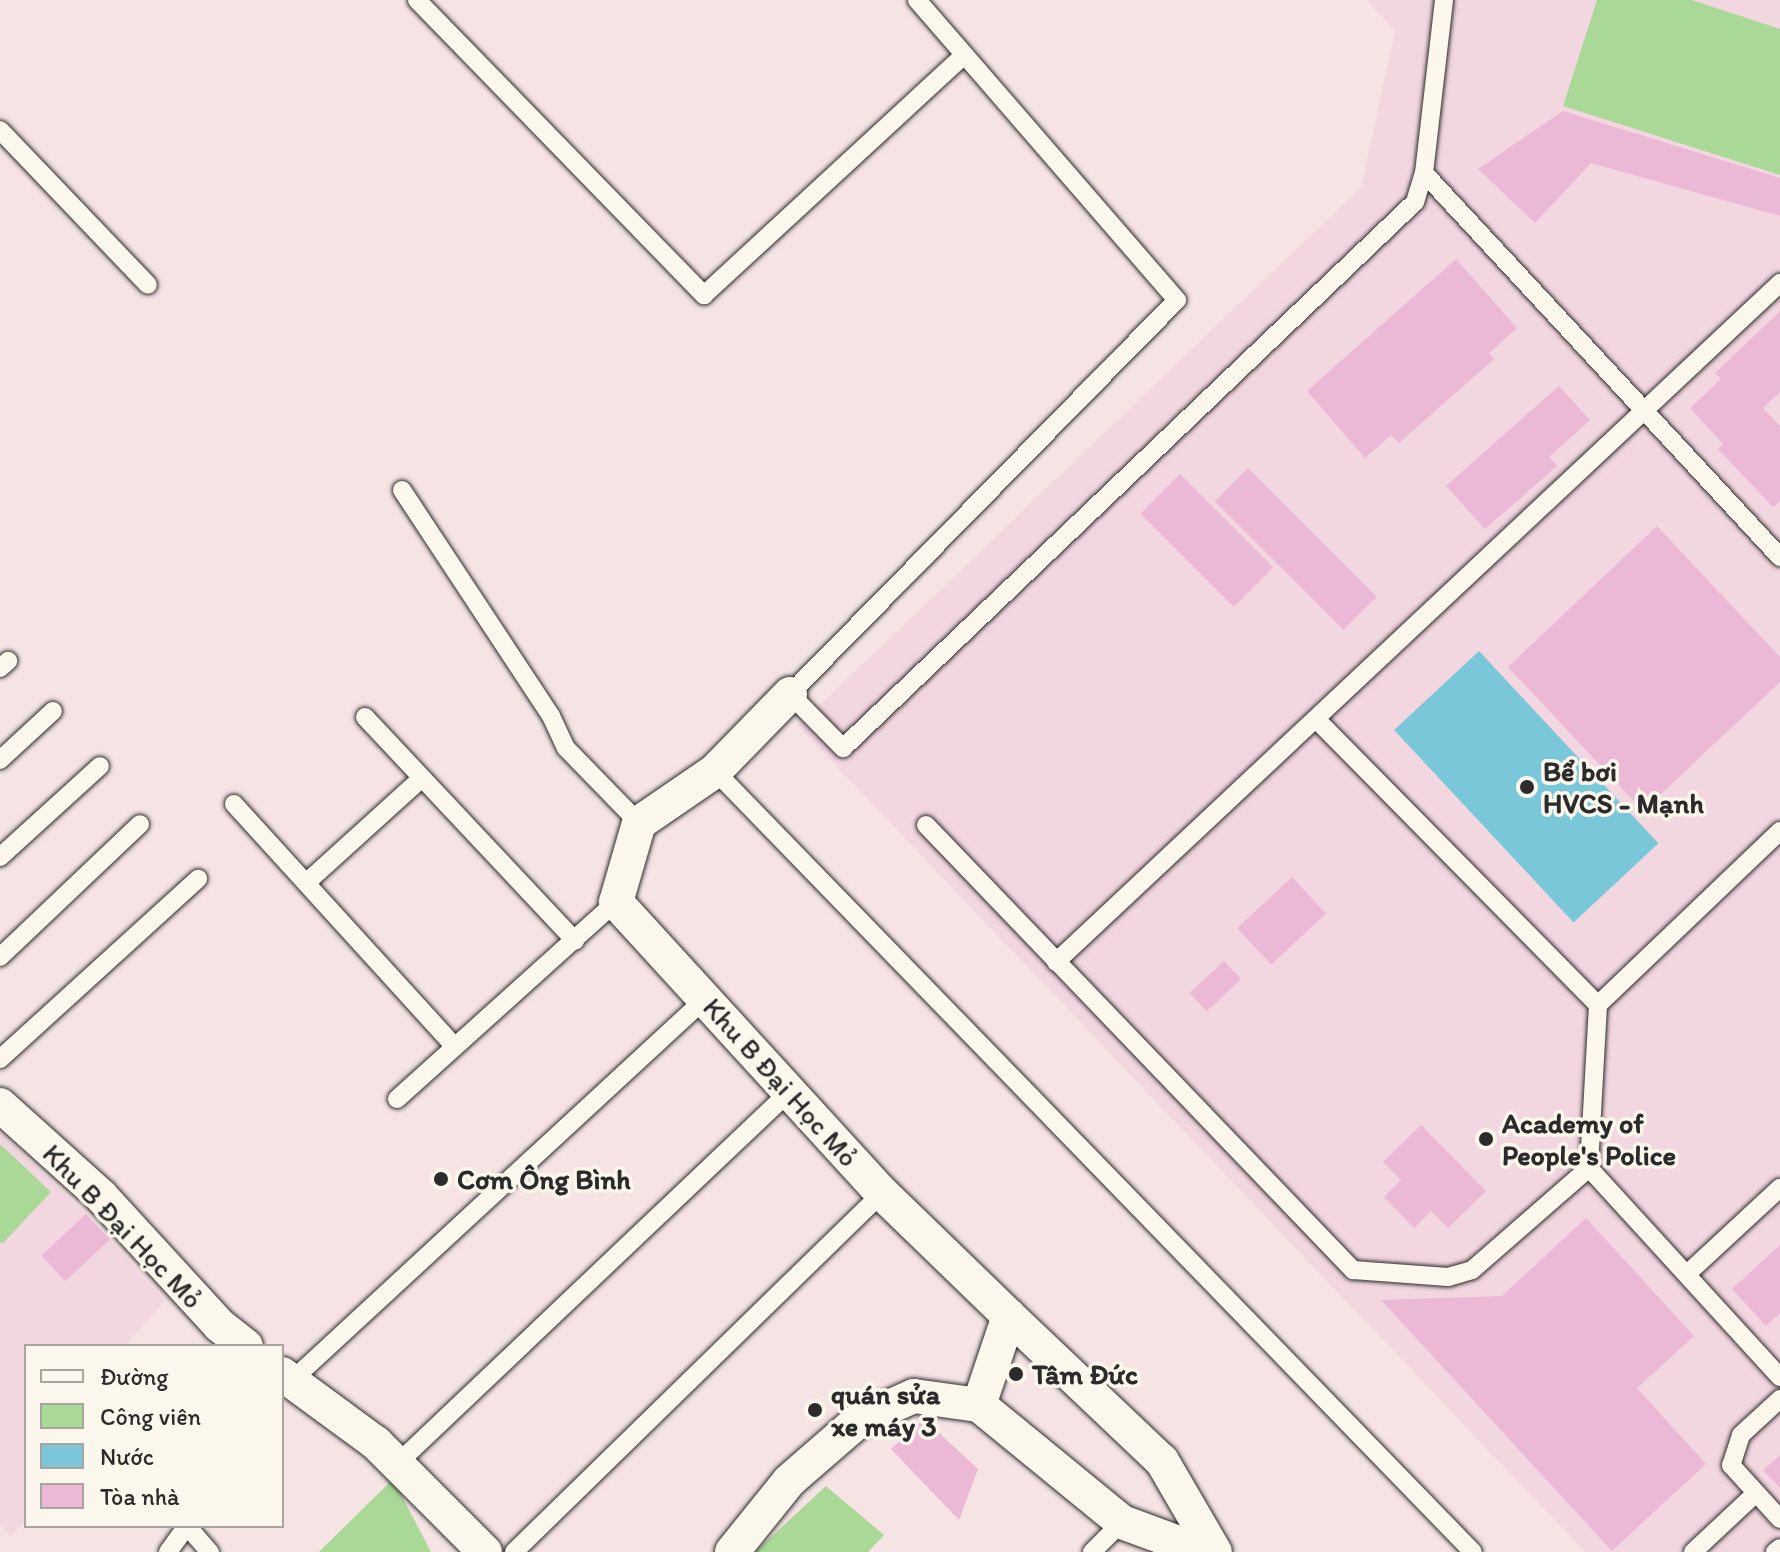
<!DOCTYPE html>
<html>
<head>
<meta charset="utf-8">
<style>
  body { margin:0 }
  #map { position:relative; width:1780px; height:1552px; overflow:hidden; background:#f6e4e5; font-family:Itim,sans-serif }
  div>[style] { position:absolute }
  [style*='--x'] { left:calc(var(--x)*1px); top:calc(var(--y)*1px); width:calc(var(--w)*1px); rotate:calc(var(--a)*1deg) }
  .built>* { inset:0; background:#f3d7e0 }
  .green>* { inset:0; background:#a9d897 }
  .water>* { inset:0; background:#7ac7d9; transform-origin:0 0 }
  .building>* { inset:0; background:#ebb8d6; transform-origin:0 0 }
  .roads { filter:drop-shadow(0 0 2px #2b2b2b) drop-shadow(0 0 2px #2b2b2b) }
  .lane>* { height:18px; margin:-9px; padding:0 9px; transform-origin:9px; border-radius:9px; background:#fbf7ec }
  .street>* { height:34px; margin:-17px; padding:0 17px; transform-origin:17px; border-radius:17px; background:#fbf7ec }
  .dots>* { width:22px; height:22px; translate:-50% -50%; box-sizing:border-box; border:4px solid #fbf7ec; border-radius:50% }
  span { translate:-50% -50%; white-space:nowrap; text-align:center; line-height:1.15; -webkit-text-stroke:7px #fbf7ec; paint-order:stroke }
  .poi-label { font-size:28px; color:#2b2b2b; font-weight:700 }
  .left { translate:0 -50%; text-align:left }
  .street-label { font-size:28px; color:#2b2b2b }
  .legend { position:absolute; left:24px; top:1344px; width:260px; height:184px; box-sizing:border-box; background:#fbf7ec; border:2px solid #a8a59f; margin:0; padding:10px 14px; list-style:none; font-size:24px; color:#2b2b2b }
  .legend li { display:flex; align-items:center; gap:16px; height:40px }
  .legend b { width:40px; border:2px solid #a8a59f }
</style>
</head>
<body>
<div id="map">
  <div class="built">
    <i style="clip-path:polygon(1367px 0,1780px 0,1780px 1552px,1585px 1552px,798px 726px,1361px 187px,1395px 31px)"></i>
    <i style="clip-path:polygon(0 1133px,86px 1214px,165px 1301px,125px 1346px,26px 1346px,26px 1522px,10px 1536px,0 1525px)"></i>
  </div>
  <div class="green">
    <i style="clip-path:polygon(1597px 0,1692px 0,1780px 29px,1780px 175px,1563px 106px)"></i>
    <i style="clip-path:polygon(0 1144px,51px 1192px,3px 1243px,0 1242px)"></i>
    <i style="clip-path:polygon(393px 1479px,431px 1552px,319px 1552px)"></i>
    <i style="clip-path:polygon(826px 1486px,884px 1535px,868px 1552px,755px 1552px)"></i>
  </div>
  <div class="water">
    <i style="left:1479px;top:651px;width:263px;height:116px;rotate:47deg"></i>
  </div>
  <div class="building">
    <i style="clip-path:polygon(1563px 111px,1780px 178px,1780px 216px,1591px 163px,1535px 223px,1478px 169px)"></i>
    <i style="clip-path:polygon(1456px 259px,1517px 328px,1489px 353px,1494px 359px,1399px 443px,1391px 435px,1365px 458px,1307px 391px)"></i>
    <i style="clip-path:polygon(1780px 311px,1780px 392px,1763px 408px,1780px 426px,1780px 501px,1773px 507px,1718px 449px,1723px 444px,1690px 408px,1721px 379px,1715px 373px)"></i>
    <i style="clip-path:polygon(1559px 386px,1590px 420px,1549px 457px,1557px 466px,1485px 529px,1446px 486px)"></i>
    <i style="left:1248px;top:468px;width:182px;height:47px;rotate:45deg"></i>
    <i style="left:1180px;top:474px;width:132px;height:56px;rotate:45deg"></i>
    <i style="clip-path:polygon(1657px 526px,1780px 657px,1780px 682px,1643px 811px,1508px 667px)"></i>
    <i style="left:1292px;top:877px;width:50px;height:75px;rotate:47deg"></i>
    <i style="left:1224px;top:961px;width:25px;height:47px;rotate:47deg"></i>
    <i style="clip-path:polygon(1421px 1125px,1486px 1191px,1448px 1228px,1431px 1211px,1414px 1228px,1384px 1197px,1401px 1180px,1383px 1162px)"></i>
    <i style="left:86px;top:1214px;width:35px;height:61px;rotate:47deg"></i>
    <i style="clip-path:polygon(1586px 1218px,1694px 1336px,1637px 1388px,1706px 1464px,1612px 1551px,1381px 1300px,1502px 1296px)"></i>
    <i style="clip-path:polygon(1780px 1245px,1780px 1313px,1766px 1326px,1732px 1289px)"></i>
    <i style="clip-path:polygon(924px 1419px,978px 1469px,959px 1520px,891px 1449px)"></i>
    <i style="clip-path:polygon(1780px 1455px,1780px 1488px,1763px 1470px)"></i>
  </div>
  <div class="roads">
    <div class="lane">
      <i style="--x:417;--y:0;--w:412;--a:45.8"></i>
      <i style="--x:704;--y:295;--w:352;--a:-42.7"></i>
      <i style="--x:917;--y:0;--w:397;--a:49.1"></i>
      <i style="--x:1177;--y:300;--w:552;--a:134.49"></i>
      <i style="--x:790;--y:694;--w:76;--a:45.5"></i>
      <i style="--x:843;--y:748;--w:791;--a:-43.67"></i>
      <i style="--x:1415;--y:202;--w:30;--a:-73"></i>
      <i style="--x:1424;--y:173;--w:174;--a:-83.4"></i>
      <i style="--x:0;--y:130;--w:214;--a:46.3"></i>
      <i style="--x:1424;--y:173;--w:524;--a:47.17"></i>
      <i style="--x:402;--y:490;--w:271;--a:56.6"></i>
      <i style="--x:551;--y:716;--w:35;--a:65"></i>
      <i style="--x:566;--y:748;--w:105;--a:45.8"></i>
      <i style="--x:0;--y:668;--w:11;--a:-41"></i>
      <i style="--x:365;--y:717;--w:307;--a:46.8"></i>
      <i style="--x:1318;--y:721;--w:399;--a:45.4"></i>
      <i style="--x:0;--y:760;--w:72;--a:-42.8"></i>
      <i style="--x:715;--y:771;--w:1088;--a:45.86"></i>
      <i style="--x:234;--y:804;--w:328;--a:47.7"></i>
      <i style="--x:926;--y:825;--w:617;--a:46.18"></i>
      <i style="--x:1353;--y:1270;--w:95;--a:4.2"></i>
      <i style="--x:1448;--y:1277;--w:25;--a:-16"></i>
      <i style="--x:1472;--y:1270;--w:155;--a:-41.1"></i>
      <i style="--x:1780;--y:831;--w:252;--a:136.3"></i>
      <i style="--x:1598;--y:1005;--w:163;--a:93.2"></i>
      <i style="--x:1589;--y:1168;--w:283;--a:47.6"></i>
      <i style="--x:0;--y:857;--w:135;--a:-42.3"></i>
      <i style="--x:306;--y:883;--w:156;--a:-42.2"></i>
      <i style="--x:0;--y:957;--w:193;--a:-43.5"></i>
      <i style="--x:1056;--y:962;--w:993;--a:-43.16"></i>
      <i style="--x:0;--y:1059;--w:268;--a:-42.3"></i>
      <i style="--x:397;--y:1099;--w:295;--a:-42"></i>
      <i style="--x:1687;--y:1274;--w:127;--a:-42.8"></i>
      <i style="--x:288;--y:1384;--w:568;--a:-42.72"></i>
      <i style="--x:1780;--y:1399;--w:53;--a:137.3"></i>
      <i style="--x:1741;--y:1435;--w:32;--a:108"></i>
      <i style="--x:1731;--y:1465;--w:73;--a:47.8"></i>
      <i style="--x:398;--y:1463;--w:539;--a:-43.5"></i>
      <i style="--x:187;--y:1526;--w:35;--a:49"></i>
      <i style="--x:168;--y:1552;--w:32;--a:-54"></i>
      <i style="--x:514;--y:1552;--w:514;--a:-44.29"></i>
      <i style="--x:1092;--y:1552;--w:42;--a:-45"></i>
      <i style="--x:1693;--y:1552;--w:86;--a:-43.1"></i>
      <i style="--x:1775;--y:1552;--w:6;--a:-39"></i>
    </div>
    <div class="street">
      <i style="--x:790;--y:694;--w:107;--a:134.2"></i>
      <i style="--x:715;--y:771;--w:92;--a:145.6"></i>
      <i style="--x:639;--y:823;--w:82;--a:106.2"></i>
      <i style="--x:616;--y:902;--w:394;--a:47.6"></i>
      <i style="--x:882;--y:1193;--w:177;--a:44.1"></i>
      <i style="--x:0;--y:1105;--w:136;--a:42"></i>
      <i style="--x:101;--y:1196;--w:175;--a:47.5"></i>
      <i style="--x:219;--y:1325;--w:34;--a:38"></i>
      <i style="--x:282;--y:1374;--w:117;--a:36.3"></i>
      <i style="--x:376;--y:1443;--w:154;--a:45"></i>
      <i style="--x:979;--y:1405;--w:185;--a:39.3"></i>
      <i style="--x:1122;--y:1522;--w:86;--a:20.3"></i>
      <i style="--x:732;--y:1552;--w:91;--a:-51.2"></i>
      <i style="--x:789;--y:1481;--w:91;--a:-41"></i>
      <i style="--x:858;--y:1421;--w:61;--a:-24.1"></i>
      <i style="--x:914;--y:1396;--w:66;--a:7.9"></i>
      <i style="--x:979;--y:1405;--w:94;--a:-71.4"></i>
      <i style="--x:1009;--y:1316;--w:211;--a:43.5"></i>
      <i style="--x:1162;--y:1461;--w:105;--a:59.8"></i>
    </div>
  </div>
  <div class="dots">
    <i style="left:1527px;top:787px;background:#2b2b2b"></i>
    <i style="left:1486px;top:1139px;background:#2b2b2b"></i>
    <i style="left:441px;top:1179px;background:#2b2b2b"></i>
    <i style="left:1016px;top:1374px;background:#2b2b2b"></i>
    <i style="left:815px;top:1410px;background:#2b2b2b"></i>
  </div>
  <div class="poi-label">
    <span class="left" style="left:1543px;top:787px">Bể bơi<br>HVCS - Mạnh</span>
    <span class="left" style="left:1502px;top:1139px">Academy of<br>People's Police</span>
    <span class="left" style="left:457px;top:1179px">Cơm Ông Bình</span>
    <span class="left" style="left:1032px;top:1374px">Tâm Đức</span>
    <span class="left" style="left:831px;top:1410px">quán sửa<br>xe máy 3</span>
  </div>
  <div class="street-label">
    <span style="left:781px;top:1082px;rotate:48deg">Khu B Đại Học Mỏ</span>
    <span style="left:123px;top:1226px;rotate:46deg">Khu B Đại Học Mỏ</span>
  </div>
  <ul class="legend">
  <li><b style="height:10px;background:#fbf7ec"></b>Đường</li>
  <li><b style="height:22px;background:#a9d897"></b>Công viên</li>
  <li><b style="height:22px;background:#7ac7d9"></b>Nước</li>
  <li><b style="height:22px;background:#ebb8d6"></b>Tòa nhà</li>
  </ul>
</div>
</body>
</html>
